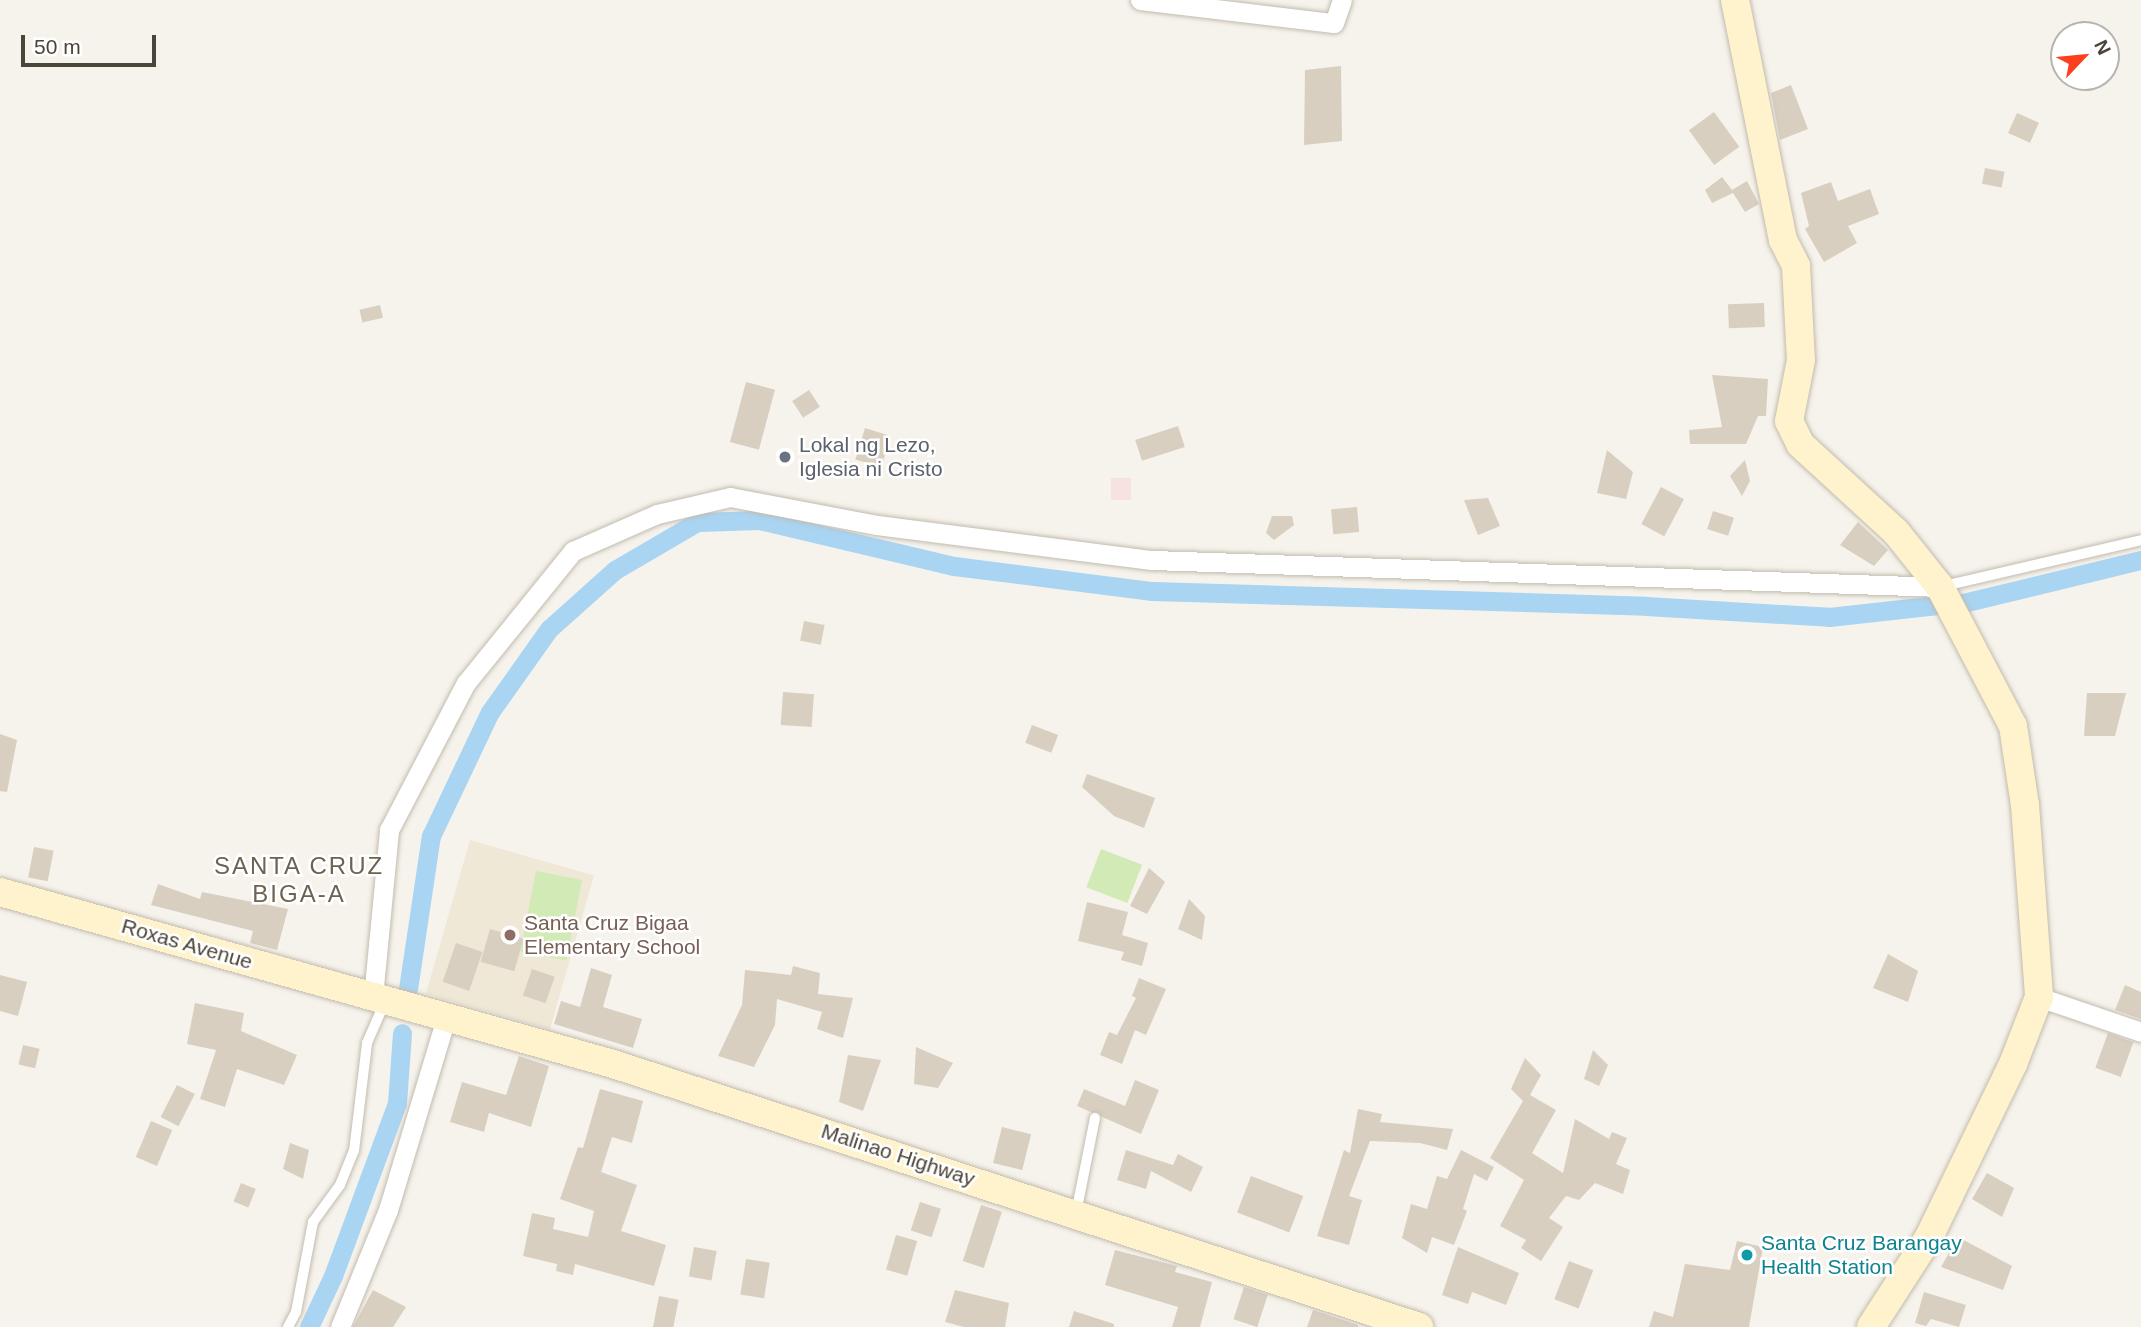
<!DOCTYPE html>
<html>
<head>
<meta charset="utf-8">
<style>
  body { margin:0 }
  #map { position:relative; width:2141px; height:1327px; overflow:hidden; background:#f6f3ec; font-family:Arial,sans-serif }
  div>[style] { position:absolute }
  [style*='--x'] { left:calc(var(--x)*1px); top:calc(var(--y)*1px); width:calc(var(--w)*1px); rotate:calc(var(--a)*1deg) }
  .education>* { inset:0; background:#efe8d6; transform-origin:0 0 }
  .medical>* { inset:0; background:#f6e3e0; transform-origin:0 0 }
  .green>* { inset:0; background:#d2eab5; transform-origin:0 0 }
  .canal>* { height:19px; margin:-9.5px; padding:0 9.5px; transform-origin:9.5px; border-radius:9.5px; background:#a9d4f2 }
  .building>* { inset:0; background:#d8cfc1; transform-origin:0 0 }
  .roads { filter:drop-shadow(0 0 2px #c2bbae) drop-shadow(0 0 2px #c2bbae) }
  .lane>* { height:10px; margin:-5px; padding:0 5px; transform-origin:5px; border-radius:5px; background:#fff }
  .street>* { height:19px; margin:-9.5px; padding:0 9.5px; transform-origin:9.5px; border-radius:9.5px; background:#fff }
  .secondary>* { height:28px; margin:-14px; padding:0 14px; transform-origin:14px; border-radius:14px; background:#fff3cd }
  .dots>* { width:19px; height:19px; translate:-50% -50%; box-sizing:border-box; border:4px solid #fff; border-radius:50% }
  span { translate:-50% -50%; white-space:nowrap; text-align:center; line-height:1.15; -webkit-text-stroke:5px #fff; paint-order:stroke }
  .worship-label { font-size:21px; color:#5b616d }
  .left { translate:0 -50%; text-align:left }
  .education-label { font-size:21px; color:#785e54 }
  .street-label { font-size:21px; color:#4b4439 }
  .culture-label { font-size:21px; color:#0d838f }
  .quarter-label { font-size:24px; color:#6e6250; letter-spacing:2px }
  .north { position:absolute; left:2050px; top:21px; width:70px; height:70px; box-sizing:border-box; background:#fff; border:2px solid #b7b4b0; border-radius:50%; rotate:64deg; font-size:19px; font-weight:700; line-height:28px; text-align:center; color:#4b4439 }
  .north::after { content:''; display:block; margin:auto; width:24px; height:32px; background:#fc3f1d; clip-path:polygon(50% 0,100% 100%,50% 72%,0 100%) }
  .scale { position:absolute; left:21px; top:35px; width:135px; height:32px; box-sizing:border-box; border:4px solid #4b4439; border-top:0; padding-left:9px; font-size:21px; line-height:24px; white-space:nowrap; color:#4b4439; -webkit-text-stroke:5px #fff; paint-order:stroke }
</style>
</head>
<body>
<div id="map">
  <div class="education">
    <i style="left:470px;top:840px;width:129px;height:160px;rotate:16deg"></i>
  </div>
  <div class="medical">
    <i style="left:1131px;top:478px;width:22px;height:20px;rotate:90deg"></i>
  </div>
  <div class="green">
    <i style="left:1101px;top:849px;width:44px;height:41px;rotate:21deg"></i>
    <i style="left:536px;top:871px;width:47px;height:82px;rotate:11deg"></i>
  </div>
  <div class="canal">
    <i style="--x:1963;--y:603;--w:183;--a:-13.6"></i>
    <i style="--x:408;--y:989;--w:155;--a:-81.5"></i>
    <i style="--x:431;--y:836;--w:137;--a:-64.6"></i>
    <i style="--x:490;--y:712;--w:102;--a:-54.6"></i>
    <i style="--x:549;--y:629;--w:89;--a:-41.8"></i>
    <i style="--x:615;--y:570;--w:95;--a:-30.3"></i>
    <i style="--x:697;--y:522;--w:62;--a:-1.8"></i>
    <i style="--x:759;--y:520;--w:200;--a:13.3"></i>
    <i style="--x:954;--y:566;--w:200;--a:7.2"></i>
    <i style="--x:1152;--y:591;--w:494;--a:1.7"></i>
    <i style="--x:1646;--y:606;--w:183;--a:3.4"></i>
    <i style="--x:1829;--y:617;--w:109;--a:-6.3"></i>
    <i style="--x:309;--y:1327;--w:56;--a:-64.8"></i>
    <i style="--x:333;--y:1276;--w:184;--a:-69.7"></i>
    <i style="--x:397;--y:1103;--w:70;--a:-85.9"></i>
  </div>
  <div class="building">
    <i style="clip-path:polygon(1341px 66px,1342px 141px,1304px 145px,1305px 70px)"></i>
    <i style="clip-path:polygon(1791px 85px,1808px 129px,1780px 140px,1771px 93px)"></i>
    <i style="left:1714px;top:112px;width:43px;height:31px;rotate:54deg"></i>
    <i style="left:2017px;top:113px;width:24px;height:22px;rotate:24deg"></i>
    <i style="left:1985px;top:168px;width:20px;height:16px;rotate:11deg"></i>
    <i style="clip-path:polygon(1722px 177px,1732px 190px,1747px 181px,1759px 204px,1745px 212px,1733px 193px,1712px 203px,1705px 190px)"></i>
    <i style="clip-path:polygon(1831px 182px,1838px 201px,1870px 189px,1879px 214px,1848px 226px,1857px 243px,1824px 262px,1805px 229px,1809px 226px,1801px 193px)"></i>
    <i style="left:1764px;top:303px;width:24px;height:36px;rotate:88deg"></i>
    <i style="left:380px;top:305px;width:13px;height:21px;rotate:77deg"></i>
    <i style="clip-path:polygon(1712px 375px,1768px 379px,1766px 416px,1758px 416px,1746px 444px,1690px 444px,1689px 430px,1722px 427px)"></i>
    <i style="left:746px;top:382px;width:30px;height:62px;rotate:15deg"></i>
    <i style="left:809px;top:390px;width:20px;height:20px;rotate:57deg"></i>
    <i style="left:1178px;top:426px;width:22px;height:45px;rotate:72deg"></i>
    <i style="left:865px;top:428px;width:27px;height:33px;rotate:17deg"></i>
    <i style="clip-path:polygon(1607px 450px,1633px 472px,1626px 499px,1597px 493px)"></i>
    <i style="clip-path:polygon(1745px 460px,1750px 481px,1742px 496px,1730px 476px)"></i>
    <i style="left:1661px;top:487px;width:26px;height:42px;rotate:28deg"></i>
    <i style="clip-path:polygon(1488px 498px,1500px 526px,1478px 535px,1464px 500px)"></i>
    <i style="left:1357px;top:507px;width:25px;height:26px;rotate:85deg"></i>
    <i style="left:1713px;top:511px;width:22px;height:19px;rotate:18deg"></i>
    <i style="clip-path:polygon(1272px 516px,1292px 516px,1294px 525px,1274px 540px,1266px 533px)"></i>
    <i style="clip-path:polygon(1858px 522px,1888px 550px,1874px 566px,1840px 545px)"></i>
    <i style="left:804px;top:621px;width:21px;height:20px;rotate:11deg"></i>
    <i style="left:783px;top:692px;width:31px;height:33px;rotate:4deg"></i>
    <i style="clip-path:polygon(2087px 693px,2126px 693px,2115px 736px,2084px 736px)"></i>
    <i style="left:1032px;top:725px;width:28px;height:19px;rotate:21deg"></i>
    <i style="clip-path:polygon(0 734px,17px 740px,7px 792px,0 791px)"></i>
    <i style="clip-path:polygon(1087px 774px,1155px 798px,1144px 828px,1114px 816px,1082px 787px)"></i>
    <i style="left:34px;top:847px;width:20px;height:31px;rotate:11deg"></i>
    <i style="clip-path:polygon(1149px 868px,1165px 882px,1147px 914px,1130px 906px)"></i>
    <i style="clip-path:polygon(158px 884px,200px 899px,202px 892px,288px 909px,277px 950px,250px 943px,253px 931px,151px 905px)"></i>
    <i style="clip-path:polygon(1189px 899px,1205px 916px,1202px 940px,1178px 929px)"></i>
    <i style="clip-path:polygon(1087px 902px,1128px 912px,1122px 935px,1148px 943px,1142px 966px,1121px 960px,1124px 952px,1078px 941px)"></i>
    <i style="left:490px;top:929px;width:35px;height:34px;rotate:16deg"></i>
    <i style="left:456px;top:943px;width:28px;height:41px;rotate:19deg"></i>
    <i style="clip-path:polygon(1888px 954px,1918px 971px,1908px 1002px,1873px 988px)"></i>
    <i style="clip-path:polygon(793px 966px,820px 973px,818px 994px,853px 998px,843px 1038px,817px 1029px,822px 1012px,777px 999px,775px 1025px,754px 1067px,718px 1056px,742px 1005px,745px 970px,791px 975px)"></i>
    <i style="clip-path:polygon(591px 968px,612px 975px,603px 1007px,642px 1019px,633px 1048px,554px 1024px,561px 1001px,580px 1007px)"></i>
    <i style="left:532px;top:969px;width:24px;height:28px;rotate:19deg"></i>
    <i style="clip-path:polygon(0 975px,27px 982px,18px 1016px,0 1011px)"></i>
    <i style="clip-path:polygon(1139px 978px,1166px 989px,1146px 1035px,1135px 1030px,1122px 1064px,1100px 1055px,1109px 1032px,1117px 1035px,1136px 998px,1132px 996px)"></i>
    <i style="clip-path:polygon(2125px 985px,2141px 992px,2141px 1019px,2115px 1010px)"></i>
    <i style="clip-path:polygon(195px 1003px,244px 1013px,241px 1031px,297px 1055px,284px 1085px,237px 1069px,225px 1107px,200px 1099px,216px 1050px,187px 1044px)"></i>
    <i style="left:2108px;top:1033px;width:27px;height:37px;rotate:20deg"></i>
    <i style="left:23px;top:1045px;width:17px;height:20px;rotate:13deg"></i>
    <i style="clip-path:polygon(916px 1047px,953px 1063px,938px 1088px,914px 1084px)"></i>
    <i style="clip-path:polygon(1593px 1050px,1608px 1065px,1599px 1086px,1584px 1079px)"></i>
    <i style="clip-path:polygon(848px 1055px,881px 1060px,863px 1111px,839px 1102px)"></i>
    <i style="clip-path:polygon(519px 1056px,549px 1066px,531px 1127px,489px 1113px,484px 1132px,450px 1122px,462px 1082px,506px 1095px)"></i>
    <i style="clip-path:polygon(1525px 1058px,1541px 1075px,1530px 1095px,1556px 1110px,1532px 1153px,1563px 1173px,1575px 1119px,1609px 1139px,1612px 1132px,1627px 1138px,1616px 1164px,1630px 1170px,1623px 1194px,1595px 1183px,1579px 1200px,1566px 1196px,1549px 1218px,1563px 1227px,1541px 1261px,1521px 1248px,1526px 1240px,1500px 1226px,1524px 1180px,1490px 1158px,1523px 1101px,1511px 1089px)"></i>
    <i style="clip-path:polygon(1135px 1080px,1159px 1090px,1141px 1134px,1077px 1106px,1084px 1089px,1125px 1106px)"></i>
    <i style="left:177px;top:1085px;width:20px;height:36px;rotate:27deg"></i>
    <i style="clip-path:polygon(600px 1089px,643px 1101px,632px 1143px,612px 1137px,601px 1172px,637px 1185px,621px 1231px,666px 1245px,654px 1286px,575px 1264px,573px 1275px,556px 1271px,557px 1264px,523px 1256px,532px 1213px,555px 1218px,553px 1229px,588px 1237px,594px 1211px,560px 1199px,578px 1147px,583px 1148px)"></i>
    <i style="clip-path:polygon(1358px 1109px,1382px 1114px,1380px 1122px,1453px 1129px,1447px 1150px,1420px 1143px,1370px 1141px,1349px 1196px,1362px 1200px,1349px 1245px,1317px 1236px,1344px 1150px,1350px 1153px)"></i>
    <i style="left:151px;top:1121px;width:23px;height:39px;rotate:23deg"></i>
    <i style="left:1002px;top:1127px;width:30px;height:37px;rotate:14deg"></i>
    <i style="clip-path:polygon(290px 1143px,309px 1150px,303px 1179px,283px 1169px)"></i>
    <i style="clip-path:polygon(1126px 1150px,1173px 1165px,1178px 1154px,1203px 1167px,1191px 1192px,1151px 1171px,1146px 1189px,1117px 1180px)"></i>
    <i style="clip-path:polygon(1461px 1150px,1494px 1167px,1487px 1181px,1474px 1174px,1463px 1209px,1467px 1211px,1454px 1245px,1432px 1237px,1427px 1253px,1402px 1238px,1411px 1204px,1427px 1209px,1437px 1176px,1447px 1179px)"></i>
    <i style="clip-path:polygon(1987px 1173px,2014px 1188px,2002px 1217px,1972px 1199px)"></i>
    <i style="left:1251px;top:1176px;width:56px;height:39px;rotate:21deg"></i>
    <i style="left:241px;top:1183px;width:16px;height:20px;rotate:22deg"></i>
    <i style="left:920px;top:1202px;width:22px;height:30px;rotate:18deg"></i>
    <i style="left:981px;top:1205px;width:22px;height:59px;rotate:18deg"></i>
    <i style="left:896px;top:1235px;width:22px;height:36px;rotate:16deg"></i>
    <i style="clip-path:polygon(1958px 1237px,2012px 1266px,2003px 1290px,1941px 1267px)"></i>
    <i style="clip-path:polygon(1737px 1241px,1763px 1247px,1749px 1327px,1649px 1327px,1654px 1311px,1673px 1317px,1685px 1264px,1730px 1270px)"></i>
    <i style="left:694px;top:1247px;width:23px;height:30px;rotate:10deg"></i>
    <i style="clip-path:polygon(1458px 1247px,1519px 1273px,1506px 1305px,1472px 1292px,1468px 1304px,1442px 1295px)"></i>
    <i style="clip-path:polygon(1115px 1250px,1177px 1266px,1175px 1272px,1212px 1282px,1200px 1327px,1172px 1327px,1178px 1307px,1105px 1285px)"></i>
    <i style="left:746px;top:1259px;width:24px;height:36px;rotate:9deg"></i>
    <i style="left:1569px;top:1261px;width:26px;height:41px;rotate:21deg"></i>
    <i style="left:1244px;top:1287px;width:25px;height:34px;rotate:18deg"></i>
    <i style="clip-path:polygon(373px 1290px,406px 1307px,393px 1327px,353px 1327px)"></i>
    <i style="clip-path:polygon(955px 1290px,1009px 1303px,1005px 1327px,964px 1327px,945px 1322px)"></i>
    <i style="clip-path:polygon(1924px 1292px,1966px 1305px,1959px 1327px,1931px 1319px,1926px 1326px,1915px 1323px)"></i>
    <i style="left:659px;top:1296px;width:20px;height:32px;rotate:11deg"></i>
    <i style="clip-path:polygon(1313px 1310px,1358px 1325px,1358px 1327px,1307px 1327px)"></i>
    <i style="clip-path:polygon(1074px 1311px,1114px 1324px,1114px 1327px,1069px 1327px)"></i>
  </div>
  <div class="roads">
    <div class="lane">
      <i style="--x:1944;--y:586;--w:202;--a:-13.1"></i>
      <i style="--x:1076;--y:1213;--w:97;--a:-78.7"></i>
      <i style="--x:288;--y:1327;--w:17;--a:-62"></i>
      <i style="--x:296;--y:1312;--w:92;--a:-79.3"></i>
      <i style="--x:313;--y:1222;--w:46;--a:-53.9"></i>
      <i style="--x:340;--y:1185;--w:37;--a:-68"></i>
      <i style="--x:354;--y:1151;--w:109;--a:-83.1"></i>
      <i style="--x:367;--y:1043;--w:43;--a:-66.4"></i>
    </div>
    <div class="street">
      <i style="--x:1140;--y:0;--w:195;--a:6.8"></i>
      <i style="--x:1334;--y:23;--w:24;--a:-71"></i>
      <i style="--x:373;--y:997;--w:168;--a:-84.5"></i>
      <i style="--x:389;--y:830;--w:166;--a:-62.4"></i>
      <i style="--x:466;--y:683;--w:170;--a:-51"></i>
      <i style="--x:573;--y:551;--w:92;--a:-23.8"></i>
      <i style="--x:657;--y:514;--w:75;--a:-13.1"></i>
      <i style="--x:730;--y:497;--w:150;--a:10.8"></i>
      <i style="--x:877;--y:525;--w:277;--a:7.3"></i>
      <i style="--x:1152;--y:560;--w:788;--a:1.96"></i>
      <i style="--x:2039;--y:997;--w:108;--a:18.9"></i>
      <i style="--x:340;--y:1327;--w:126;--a:-67.7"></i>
      <i style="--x:388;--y:1210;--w:201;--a:-73.2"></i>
    </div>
    <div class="secondary">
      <i style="--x:1735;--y:0;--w:245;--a:78.7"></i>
      <i style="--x:1783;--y:240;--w:29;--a:63"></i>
      <i style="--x:1796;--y:266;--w:94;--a:87"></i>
      <i style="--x:1801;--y:360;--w:62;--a:101.1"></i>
      <i style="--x:1789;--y:421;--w:25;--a:64"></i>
      <i style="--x:1800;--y:444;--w:130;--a:42.5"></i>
      <i style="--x:1896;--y:532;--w:70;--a:51.3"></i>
      <i style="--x:1940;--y:587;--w:157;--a:62.3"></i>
      <i style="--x:2013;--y:726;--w:80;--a:81.4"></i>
      <i style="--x:2025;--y:805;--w:193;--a:85.8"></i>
      <i style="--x:2039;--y:997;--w:72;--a:111.2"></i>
      <i style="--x:2013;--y:1064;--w:192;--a:115.9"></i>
      <i style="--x:1929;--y:1237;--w:107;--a:122.8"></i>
      <i style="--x:0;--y:892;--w:637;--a:15.67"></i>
      <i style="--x:613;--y:1064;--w:848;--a:18.07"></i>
    </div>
  </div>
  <div class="dots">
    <i style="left:785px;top:457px;background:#6b7280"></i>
    <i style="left:510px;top:935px;background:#8d6e63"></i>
    <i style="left:1747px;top:1255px;background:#0f9aa8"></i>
  </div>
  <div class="worship-label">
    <span class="left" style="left:799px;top:457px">Lokal ng Lezo,<br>Iglesia ni Cristo</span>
  </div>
  <div class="education-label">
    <span class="left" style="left:524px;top:935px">Santa Cruz Bigaa<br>Elementary School</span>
  </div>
  <div class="street-label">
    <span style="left:187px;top:944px;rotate:16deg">Roxas Avenue</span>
    <span style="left:898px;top:1155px;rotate:18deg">Malinao Highway</span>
  </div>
  <div class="culture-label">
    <span class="left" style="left:1761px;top:1255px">Santa Cruz Barangay<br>Health Station</span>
  </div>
  <div class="quarter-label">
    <span style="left:299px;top:880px">SANTA CRUZ<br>BIGA-A</span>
  </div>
  <div class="north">N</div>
  <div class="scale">50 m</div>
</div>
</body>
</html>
